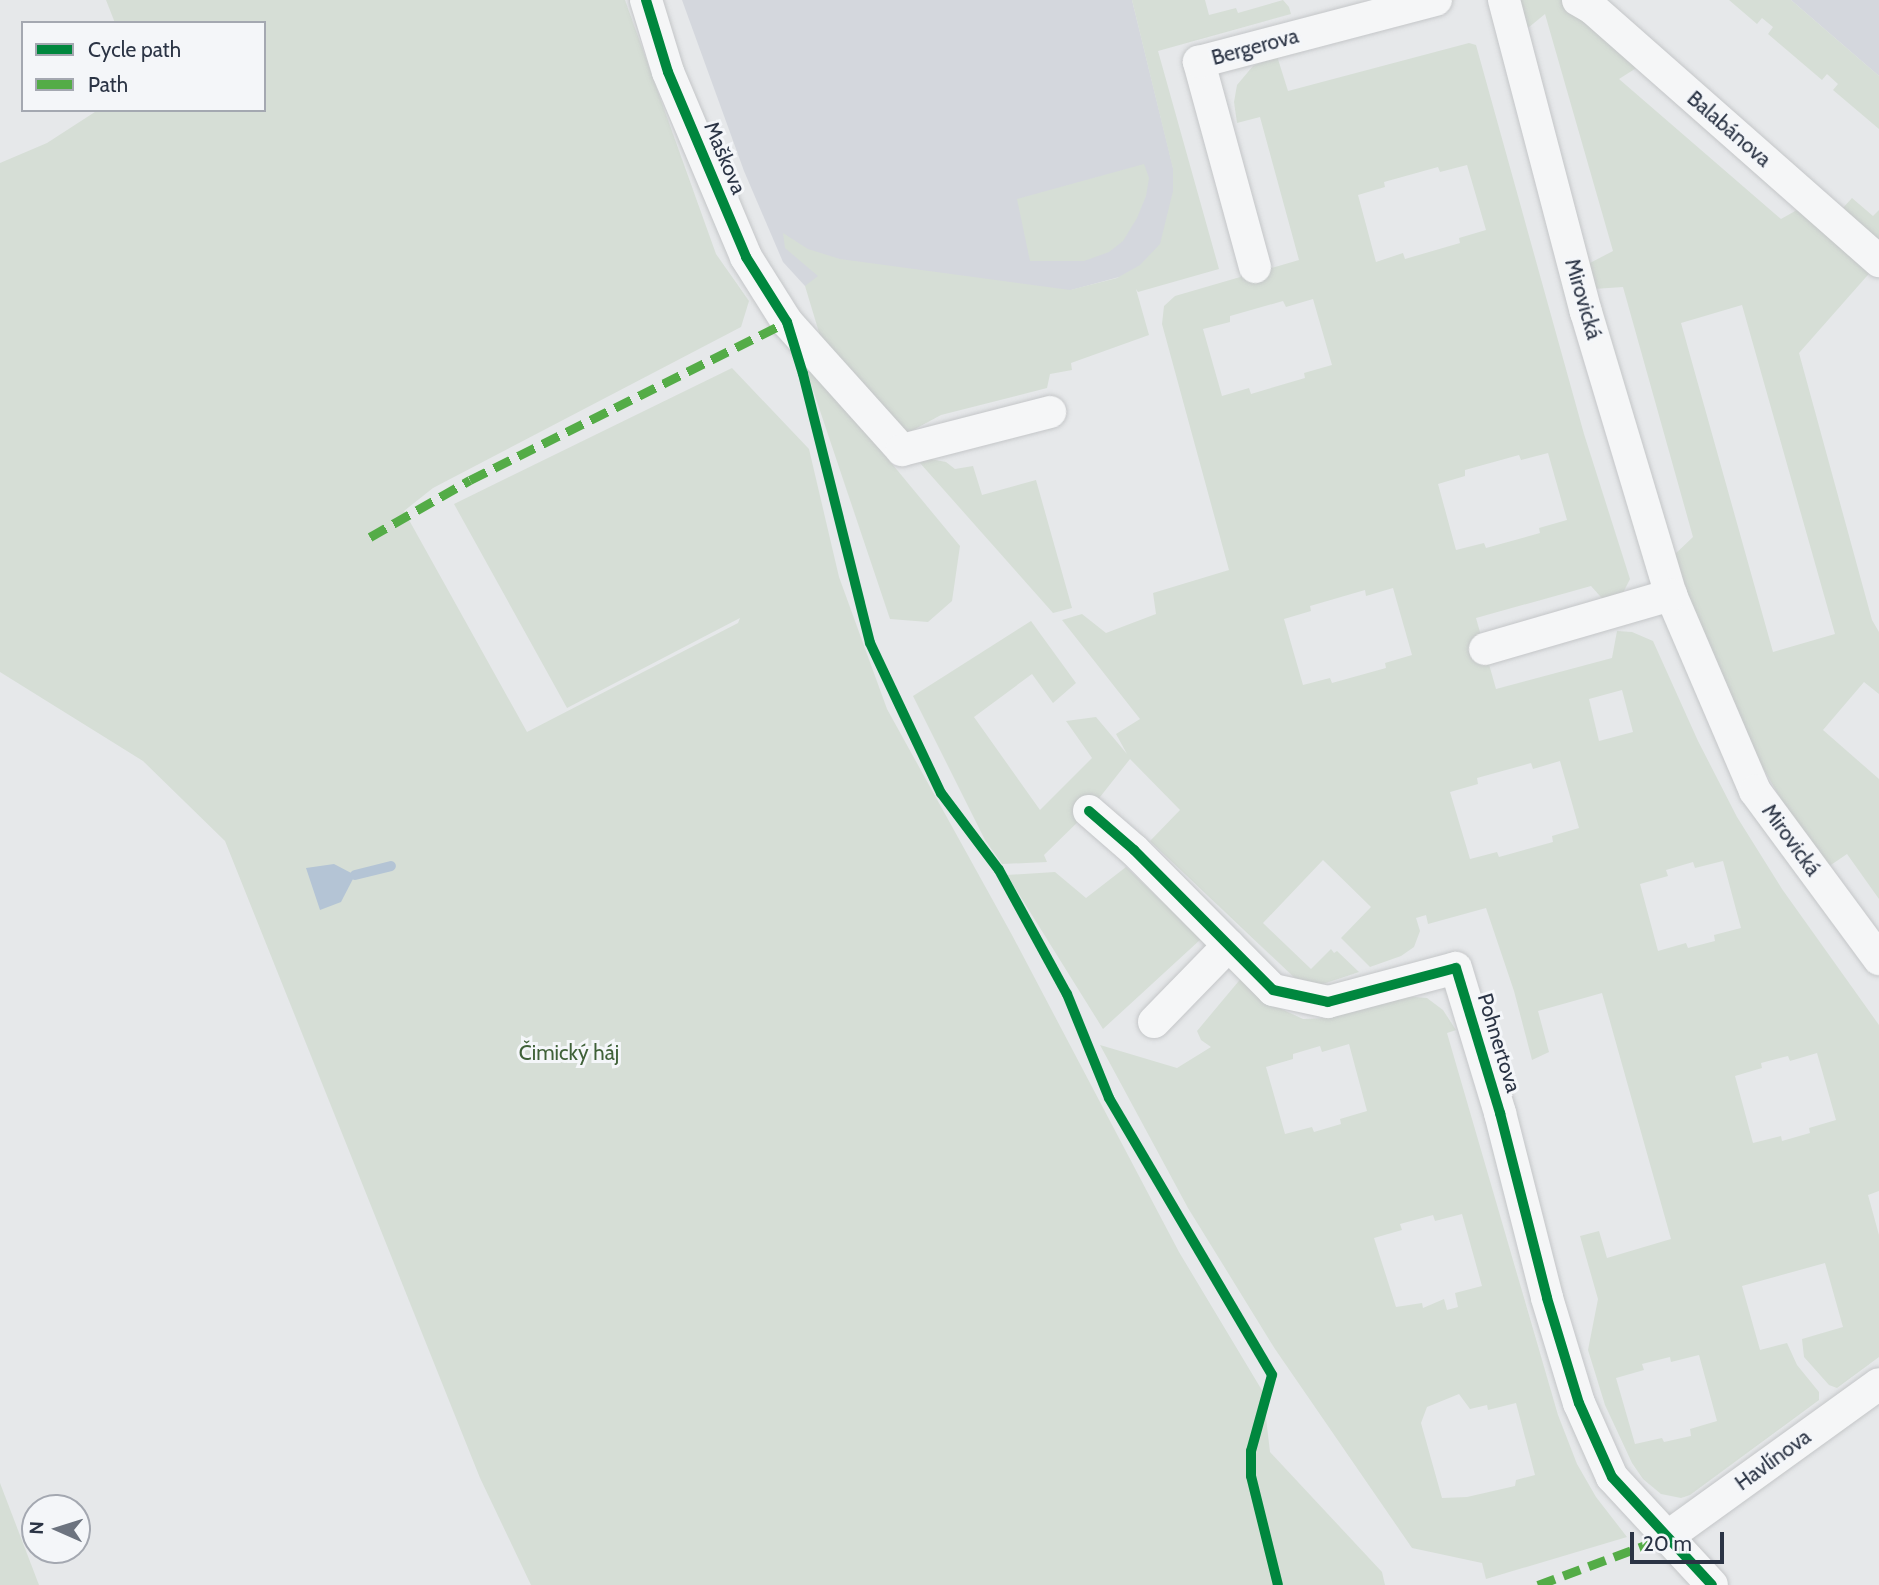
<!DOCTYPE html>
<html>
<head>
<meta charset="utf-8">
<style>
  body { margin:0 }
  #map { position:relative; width:1879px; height:1585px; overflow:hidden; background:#e6e8ea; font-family:Cabin,sans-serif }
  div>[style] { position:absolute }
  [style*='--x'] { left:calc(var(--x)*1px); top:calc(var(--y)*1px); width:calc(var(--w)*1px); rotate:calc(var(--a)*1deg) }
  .built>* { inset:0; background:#d4d7dd }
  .green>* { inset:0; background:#d6ded6 }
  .water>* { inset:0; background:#b4c4d5 }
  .stream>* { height:10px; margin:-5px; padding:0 5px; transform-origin:5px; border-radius:5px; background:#b4c4d5 }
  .roads { filter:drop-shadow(0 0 2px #c4c6c8) drop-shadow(0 0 2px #c4c6c8) }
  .street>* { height:32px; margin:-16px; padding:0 16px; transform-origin:16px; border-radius:16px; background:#f5f6f7 }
  .quiet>* { height:9px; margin-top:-4.5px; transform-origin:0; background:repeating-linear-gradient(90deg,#54ac47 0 18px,transparent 0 27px) }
  .cycleway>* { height:10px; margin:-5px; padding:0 5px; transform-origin:5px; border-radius:5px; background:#00873e }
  span { translate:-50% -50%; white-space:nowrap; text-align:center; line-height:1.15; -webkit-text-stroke:6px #f4f6f9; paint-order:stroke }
  .street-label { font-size:21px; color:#2b3445 }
  .park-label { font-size:21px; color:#3f6138 }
  .legend { position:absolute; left:21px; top:21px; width:245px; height:91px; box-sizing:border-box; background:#f4f6f9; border:2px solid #a4a8b1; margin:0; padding:9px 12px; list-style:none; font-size:21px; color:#2b3445 }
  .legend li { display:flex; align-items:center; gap:14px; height:35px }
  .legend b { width:35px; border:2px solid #a4a8b1 }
  .north { position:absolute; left:21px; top:1494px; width:70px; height:70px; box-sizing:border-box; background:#f4f6f9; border:2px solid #a4a8b1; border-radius:50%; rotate:273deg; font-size:19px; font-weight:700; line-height:28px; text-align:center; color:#2b3445 }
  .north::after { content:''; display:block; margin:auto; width:24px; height:32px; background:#6c737f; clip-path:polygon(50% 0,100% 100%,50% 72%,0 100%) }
  .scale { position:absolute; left:1630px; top:1532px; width:94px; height:32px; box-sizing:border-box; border:4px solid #2b3445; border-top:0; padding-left:9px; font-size:21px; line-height:24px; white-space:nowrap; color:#2b3445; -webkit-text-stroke:5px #f4f6f9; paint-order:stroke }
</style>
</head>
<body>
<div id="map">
  <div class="built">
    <i style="clip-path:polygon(682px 0,1132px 0,1180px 196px,1156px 267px,1016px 305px,805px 286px,783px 262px,744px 171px)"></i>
    <i style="clip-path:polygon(1791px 0,1879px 0,1879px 76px)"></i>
  </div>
  <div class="green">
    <i style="clip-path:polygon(106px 0,625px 0,716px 254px,749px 301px,741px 327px,433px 488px,404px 511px,527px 732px,738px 623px,740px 618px,567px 708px,454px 504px,732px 368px,809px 449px,839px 577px,887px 709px,1012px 935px,1179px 1252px,1263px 1392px,1270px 1452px,1382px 1572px,1385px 1585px,531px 1585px,480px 1478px,225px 841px,143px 761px,0 672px,0 163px,47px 143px,98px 110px,264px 110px,264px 23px,115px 23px)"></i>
    <i style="clip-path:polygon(1132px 0,1205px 0,1209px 15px,1236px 8px,1238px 13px,1283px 0,1289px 7px,1291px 14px,1158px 51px,1219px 269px,1138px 292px,1136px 289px,1149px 335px,1071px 363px,1072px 370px,1050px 374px,1047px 388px,941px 415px,902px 436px,824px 349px,805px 286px,818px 276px,785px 248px,783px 233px,808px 249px,840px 259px,1070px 290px,1117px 278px,1140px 265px,1160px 244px,1173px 191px,1173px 169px)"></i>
    <i style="clip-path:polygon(evenodd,1513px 0,1565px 0,1641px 65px,1619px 79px,1781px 219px,1804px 206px,1874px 268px,1799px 353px,1872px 620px,1879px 632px,1879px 694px,1864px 682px,1823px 730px,1879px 779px,1879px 899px,1847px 854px,1825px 869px,1787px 810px,1753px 750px,1672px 557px,1693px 537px,1623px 287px,1594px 289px,1588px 264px,1613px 251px,1545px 14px,1522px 33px,1513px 0,1742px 305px,1835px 634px,1773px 652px,1681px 323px,1742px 305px)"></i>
    <i style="clip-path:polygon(1729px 0,1791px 0,1879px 76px,1879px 129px,1833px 90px,1838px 84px,1827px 74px,1822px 80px,1768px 34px,1773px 27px,1762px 18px,1757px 24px)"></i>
    <i style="clip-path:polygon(evenodd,1469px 43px,1476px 45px,1584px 434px,1630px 579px,1622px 595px,1609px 606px,1591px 586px,1476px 618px,1496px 689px,1612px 658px,1617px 631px,1632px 632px,1653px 641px,1698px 741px,1737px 817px,1782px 889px,1879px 1025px,1879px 1191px,1868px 1195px,1879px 1235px,1879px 1357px,1837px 1388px,1829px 1385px,1804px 1357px,1802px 1339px,1843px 1327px,1825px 1263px,1742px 1286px,1760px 1350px,1787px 1343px,1797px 1365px,1819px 1392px,1819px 1400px,1690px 1495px,1681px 1498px,1661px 1494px,1643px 1479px,1632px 1463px,1605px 1405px,1588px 1350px,1598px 1299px,1580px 1236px,1599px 1231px,1607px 1258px,1671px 1239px,1602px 993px,1538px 1011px,1549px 1052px,1532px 1060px,1514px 991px,1486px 908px,1428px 924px,1426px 915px,1416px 918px,1420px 931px,1414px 947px,1401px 956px,1370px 967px,1341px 938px,1371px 907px,1323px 860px,1263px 923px,1311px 969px,1331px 949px,1334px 953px,1337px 951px,1359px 972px,1320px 985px,1298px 981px,1150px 841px,1180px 810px,1130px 759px,1089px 811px,1044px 855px,1047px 862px,1002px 864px,985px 840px,913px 696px,1031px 621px,1076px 683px,1053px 703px,1032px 674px,974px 717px,1040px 810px,1092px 758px,1066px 721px,1096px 717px,1127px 754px,1116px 734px,1140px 719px,1062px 620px,1082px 614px,1106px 633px,1156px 614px,1153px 593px,1229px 570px,1162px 324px,1164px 306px,1175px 296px,1299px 260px,1260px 117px,1237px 123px,1234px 102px,1237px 85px,1253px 66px,1277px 56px,1288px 91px,1469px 43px,1467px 165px,1486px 230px,1459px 238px,1460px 243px,1405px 259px,1403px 253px,1376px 262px,1358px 195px,1385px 187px,1384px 182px,1438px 167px,1440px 172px,1467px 165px,1469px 43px,1313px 299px,1332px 365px,1304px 373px,1305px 378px,1251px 394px,1249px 388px,1222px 396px,1203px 329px,1230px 322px,1230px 316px,1283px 301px,1286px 307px,1313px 299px,1469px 43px,1548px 453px,1567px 520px,1539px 528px,1540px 533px,1486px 548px,1484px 543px,1456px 550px,1438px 484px,1465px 476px,1465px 470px,1519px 455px,1521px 460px,1548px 453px,1469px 43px,1393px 588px,1412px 655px,1385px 663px,1386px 668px,1332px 683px,1330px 678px,1303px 685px,1284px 619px,1311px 611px,1310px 606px,1365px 590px,1366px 596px,1393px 588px,1469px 43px,1622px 690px,1633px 732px,1599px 741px,1589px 699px,1622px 690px,1469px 43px,1560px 761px,1579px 828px,1552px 836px,1553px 842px,1499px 857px,1497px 852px,1470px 859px,1450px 792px,1478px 784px,1477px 778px,1531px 763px,1533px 769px,1560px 761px,1469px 43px,1723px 861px,1741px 928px,1714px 935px,1715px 941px,1688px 948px,1686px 943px,1658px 951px,1640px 884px,1668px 876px,1666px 870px,1693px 862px,1695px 868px,1723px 861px,1469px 43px,1817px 1053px,1836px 1120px,1809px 1128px,1810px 1133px,1782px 1141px,1781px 1136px,1753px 1143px,1735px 1076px,1762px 1068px,1761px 1063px,1788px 1056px,1790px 1061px,1817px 1053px,1469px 43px,1699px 1355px,1717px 1421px,1690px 1429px,1691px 1436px,1664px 1442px,1662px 1438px,1635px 1444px,1616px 1378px,1644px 1370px,1642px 1364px,1670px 1357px,1671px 1362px,1699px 1355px)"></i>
    <i style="clip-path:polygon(1144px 164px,1149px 178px,1146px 196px,1137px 218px,1123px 241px,1109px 252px,1084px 261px,1030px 261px,1017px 199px)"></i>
    <i style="clip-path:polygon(1852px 198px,1873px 216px,1879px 210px,1879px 249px,1841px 210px)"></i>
    <i style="clip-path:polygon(807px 372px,816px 372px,960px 546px,952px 601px,928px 622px,890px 619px)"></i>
    <i style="clip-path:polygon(925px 458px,946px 462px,955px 469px,973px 466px,982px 495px,1036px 480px,1072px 608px,1053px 613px,920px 463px)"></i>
    <i style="clip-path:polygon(1126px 867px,1201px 939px,1103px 1029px,1007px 875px,1055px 872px,1086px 898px)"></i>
    <i style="clip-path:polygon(evenodd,1243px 976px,1275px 1006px,1303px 1019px,1327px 1018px,1401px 996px,1427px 998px,1443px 1010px,1456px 1030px,1447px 1033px,1558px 1415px,1577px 1464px,1596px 1497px,1627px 1537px,1486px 1579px,1482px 1563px,1412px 1548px,1275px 1349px,1188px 1208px,1100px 1045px,1177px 1068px,1211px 1047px,1201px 1040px,1197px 1031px,1243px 976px,1349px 1044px,1367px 1111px,1340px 1119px,1341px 1124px,1314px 1132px,1312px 1127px,1285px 1134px,1266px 1067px,1293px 1059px,1293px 1054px,1320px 1046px,1322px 1052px,1349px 1044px,1243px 976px,1462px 1214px,1482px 1286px,1455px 1293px,1458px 1307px,1447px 1310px,1444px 1299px,1423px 1308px,1422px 1303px,1396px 1307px,1374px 1238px,1402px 1230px,1400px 1224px,1433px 1215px,1435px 1221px,1462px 1214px,1243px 976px,1459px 1394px,1470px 1409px,1487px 1405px,1488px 1410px,1516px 1403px,1535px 1475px,1516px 1480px,1515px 1486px,1467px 1497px,1442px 1498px,1421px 1423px,1427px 1407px,1459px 1394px)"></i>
    <i style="clip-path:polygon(0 1483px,39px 1585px,0 1585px)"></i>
  </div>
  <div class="water">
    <i style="clip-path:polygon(334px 864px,355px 875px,341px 902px,320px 910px,306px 868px)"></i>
  </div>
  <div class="stream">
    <i style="--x:355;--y:875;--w:37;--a:-14"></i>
  </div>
  <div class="roads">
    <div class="street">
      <i style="--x:646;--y:0;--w:75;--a:73"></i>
      <i style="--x:668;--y:72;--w:201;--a:67.1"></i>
      <i style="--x:746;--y:257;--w:77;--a:57.8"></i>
      <i style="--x:787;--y:322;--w:172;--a:48.1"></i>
      <i style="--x:902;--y:450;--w:153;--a:-14.4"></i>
      <i style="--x:1504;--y:0;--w:323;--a:75.3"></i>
      <i style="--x:1586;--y:312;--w:295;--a:73.3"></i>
      <i style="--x:1671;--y:595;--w:213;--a:66.8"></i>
      <i style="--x:1755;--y:791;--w:209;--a:53.6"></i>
      <i style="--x:1578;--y:0;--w:16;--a:30"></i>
      <i style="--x:1592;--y:8;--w:383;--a:41.4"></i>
      <i style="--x:1255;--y:267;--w:213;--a:-105.3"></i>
      <i style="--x:1199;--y:62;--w:245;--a:-14.7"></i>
      <i style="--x:1485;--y:649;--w:194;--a:-16.2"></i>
      <i style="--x:1089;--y:811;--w:60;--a:40.9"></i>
      <i style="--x:1134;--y:850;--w:197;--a:45.2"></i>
      <i style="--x:1273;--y:990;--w:56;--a:12.3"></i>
      <i style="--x:1328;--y:1002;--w:132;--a:-14.9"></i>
      <i style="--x:1456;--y:968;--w:152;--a:73.1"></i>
      <i style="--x:1500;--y:1113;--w:191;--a:75.7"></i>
      <i style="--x:1547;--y:1298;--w:110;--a:73.1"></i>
      <i style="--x:1579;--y:1403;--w:81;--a:66"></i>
      <i style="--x:1612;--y:1477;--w:147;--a:47.2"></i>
      <i style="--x:1154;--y:1022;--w:107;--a:-45.8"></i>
      <i style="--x:1667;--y:1537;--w:261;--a:-35.8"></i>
    </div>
  </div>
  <div class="quiet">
    <i style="--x:370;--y:537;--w:115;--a:-29.7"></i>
    <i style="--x:470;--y:480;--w:354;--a:-26.5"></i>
    <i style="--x:787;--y:322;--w:7;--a:74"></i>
    <i style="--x:1538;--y:1585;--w:138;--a:-20.4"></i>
  </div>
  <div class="cycleway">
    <i style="--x:646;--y:0;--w:75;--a:73"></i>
    <i style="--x:668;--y:72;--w:201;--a:67.1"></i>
    <i style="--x:746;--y:257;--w:77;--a:57.8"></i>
    <i style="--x:787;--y:322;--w:54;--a:72.9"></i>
    <i style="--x:803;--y:374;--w:277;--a:76"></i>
    <i style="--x:870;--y:643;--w:166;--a:64.7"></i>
    <i style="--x:941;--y:793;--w:96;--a:53"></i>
    <i style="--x:999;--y:870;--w:141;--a:61.3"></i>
    <i style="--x:1067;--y:994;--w:112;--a:68"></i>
    <i style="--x:1109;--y:1098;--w:321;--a:59.5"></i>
    <i style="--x:1272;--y:1375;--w:79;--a:105.4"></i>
    <i style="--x:1251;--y:1451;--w:25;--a:90"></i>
    <i style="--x:1251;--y:1476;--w:112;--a:76.1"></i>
    <i style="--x:1089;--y:811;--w:60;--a:40.9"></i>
    <i style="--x:1134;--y:850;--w:197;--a:45.2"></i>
    <i style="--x:1273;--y:990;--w:56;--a:12.3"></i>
    <i style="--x:1328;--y:1002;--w:132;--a:-14.9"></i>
    <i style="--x:1456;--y:968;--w:152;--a:73.1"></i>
    <i style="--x:1500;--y:1113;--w:191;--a:75.7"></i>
    <i style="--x:1547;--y:1298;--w:110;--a:73.1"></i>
    <i style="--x:1579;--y:1403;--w:81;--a:66"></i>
    <i style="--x:1612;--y:1477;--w:147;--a:47.2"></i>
  </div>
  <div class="street-label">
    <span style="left:1255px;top:47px;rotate:-15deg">Bergerova</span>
    <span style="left:1729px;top:129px;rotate:41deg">Balabánova</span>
    <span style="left:725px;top:158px;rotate:67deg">Maškova</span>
    <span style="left:1583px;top:299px;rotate:74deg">Mirovická</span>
    <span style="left:1791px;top:840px;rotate:54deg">Mirovická</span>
    <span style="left:1499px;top:1043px;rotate:73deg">Pohnertova</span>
    <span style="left:1773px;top:1460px;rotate:-36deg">Havlínova</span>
  </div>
  <div class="park-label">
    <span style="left:569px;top:1053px">Čimický háj</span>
  </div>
  <ul class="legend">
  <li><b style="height:9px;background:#00873e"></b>Cycle path</li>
  <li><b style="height:9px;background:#54ac47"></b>Path</li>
  </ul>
  <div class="north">N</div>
  <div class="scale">20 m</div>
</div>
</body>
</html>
